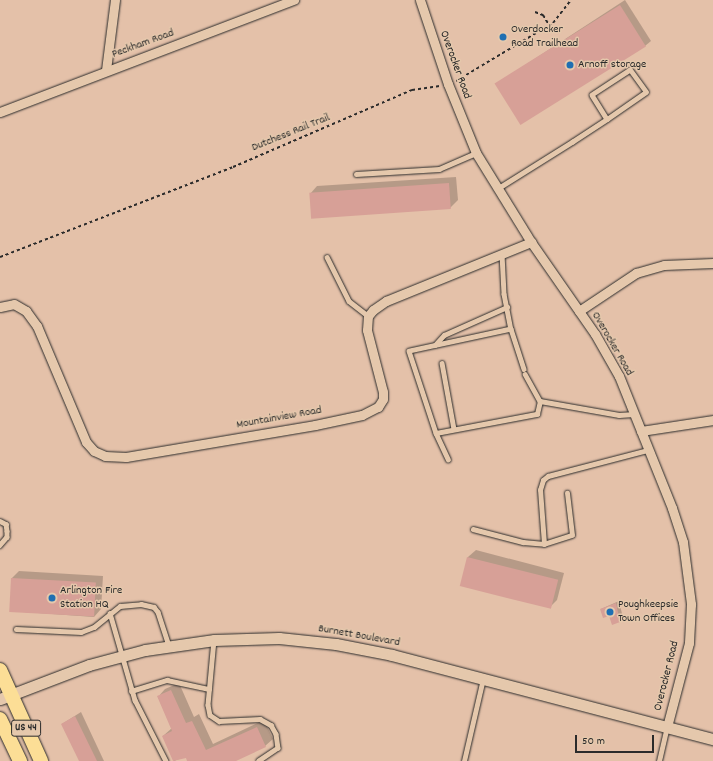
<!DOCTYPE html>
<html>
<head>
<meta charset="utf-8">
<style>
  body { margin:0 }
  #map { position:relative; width:713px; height:761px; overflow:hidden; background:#e4c1a9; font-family:Dekko,sans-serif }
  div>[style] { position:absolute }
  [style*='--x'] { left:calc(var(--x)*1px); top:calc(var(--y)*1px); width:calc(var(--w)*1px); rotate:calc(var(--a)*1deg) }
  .shadow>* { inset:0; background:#0003 }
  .building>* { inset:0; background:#d7a097; transform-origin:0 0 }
  .path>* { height:2px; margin-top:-1px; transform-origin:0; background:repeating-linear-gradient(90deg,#2b2b2b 0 3px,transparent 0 6px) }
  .roads { filter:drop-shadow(0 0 1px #2b2b2b) drop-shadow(0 0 1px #2b2b2b) }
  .service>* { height:4.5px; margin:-2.25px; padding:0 2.25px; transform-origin:2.25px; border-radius:2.25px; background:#e5c8ac }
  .minor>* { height:9px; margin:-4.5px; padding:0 4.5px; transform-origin:4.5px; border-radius:4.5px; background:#e5c8ac }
  .tertiary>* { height:11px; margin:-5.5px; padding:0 5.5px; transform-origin:5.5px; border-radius:5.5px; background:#e5c8ac }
  .trunk>* { height:14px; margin:-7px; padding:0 7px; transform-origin:7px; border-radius:7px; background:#fcde96 }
  .dots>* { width:11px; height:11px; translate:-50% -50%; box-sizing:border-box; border:2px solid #e5c8ac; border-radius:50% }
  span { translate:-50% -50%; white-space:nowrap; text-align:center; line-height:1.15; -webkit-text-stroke:3px #e5c8ac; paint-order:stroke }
  .shield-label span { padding:1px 3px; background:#e5c8ac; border:1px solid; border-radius:3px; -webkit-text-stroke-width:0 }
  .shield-label { font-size:11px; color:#2b2b2b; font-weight:700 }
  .poi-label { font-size:12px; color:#2b2b2b }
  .left { translate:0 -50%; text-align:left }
  .street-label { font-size:12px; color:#2b2b2b }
  .scale { position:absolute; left:575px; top:735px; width:79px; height:18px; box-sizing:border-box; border:2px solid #2b2b2b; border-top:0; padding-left:5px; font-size:12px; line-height:14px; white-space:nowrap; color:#2b2b2b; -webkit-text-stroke:3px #e5c8ac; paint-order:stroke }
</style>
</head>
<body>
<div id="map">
  <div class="shadow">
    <i style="clip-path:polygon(625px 0,651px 41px,645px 46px,496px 84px)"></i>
    <i style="clip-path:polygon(456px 177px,458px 200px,450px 208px,310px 194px,317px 186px)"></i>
    <i style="clip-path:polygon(476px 550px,564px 573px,557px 600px,550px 607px,461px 585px,468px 557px)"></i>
    <i style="clip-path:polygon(19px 571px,103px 576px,101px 609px,94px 617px,10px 611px,12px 578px)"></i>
    <i style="clip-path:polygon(619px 601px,623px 618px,620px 621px,601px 609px)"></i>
    <i style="clip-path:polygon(179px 683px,194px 717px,199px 714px,213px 744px,264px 720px,273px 739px,265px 746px,233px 761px,188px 761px,186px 756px,174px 761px,163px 736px,172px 728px,158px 697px,165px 689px)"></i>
    <i style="clip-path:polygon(81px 712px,104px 761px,80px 761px,62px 724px)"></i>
  </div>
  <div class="building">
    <i style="left:620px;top:5px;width:49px;height:148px;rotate:58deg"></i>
    <i style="left:449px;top:183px;width:26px;height:140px;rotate:86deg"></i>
    <i style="left:467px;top:557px;width:94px;height:30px;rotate:14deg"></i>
    <i style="left:11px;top:578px;width:85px;height:34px;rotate:3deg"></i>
    <i style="clip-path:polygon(616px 603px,620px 622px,612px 625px,609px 616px,603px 618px,600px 609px)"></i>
    <i style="clip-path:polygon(171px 690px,186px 723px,192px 721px,206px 750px,257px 727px,266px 747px,236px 761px,187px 761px,186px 758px,173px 761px,162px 736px,172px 731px,157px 696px)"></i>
    <i style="clip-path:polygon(75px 716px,97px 761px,79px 761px,61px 724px)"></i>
  </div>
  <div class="path">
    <i style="--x:535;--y:12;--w:9;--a:21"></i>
    <i style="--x:543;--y:15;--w:12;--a:59"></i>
    <i style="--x:456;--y:81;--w:113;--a:-30.9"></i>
    <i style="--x:553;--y:23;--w:29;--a:-52"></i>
    <i style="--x:0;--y:257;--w:250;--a:-21.1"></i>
    <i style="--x:233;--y:167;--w:195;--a:-23.3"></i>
    <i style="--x:412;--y:90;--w:28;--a:-8"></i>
  </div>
  <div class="roads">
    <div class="service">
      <i style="--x:356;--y:174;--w:83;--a:-3.4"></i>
      <i style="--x:439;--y:169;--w:40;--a:-23.4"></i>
      <i style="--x:497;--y:189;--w:89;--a:-32.1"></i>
      <i style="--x:572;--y:142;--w:42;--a:-33.3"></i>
      <i style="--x:607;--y:119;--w:47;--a:-34.7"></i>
      <i style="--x:646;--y:92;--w:27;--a:-126"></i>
      <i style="--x:630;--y:70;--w:45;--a:146.7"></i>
      <i style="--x:592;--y:95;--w:28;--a:58"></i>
      <i style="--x:502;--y:254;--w:40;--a:87.1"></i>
      <i style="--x:504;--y:294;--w:36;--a:79"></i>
      <i style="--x:511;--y:329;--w:104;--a:167.8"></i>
      <i style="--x:409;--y:351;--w:86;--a:71.8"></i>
      <i style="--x:436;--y:433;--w:103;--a:-10.7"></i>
      <i style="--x:537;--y:414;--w:13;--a:-77"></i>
      <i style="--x:540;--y:401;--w:80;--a:10"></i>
      <i style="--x:619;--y:415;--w:15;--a:-4"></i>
      <i style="--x:327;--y:257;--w:49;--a:63.4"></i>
      <i style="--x:349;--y:301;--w:24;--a:38"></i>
      <i style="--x:511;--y:329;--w:42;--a:72"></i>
      <i style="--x:435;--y:345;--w:13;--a:-48"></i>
      <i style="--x:444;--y:335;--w:69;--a:-24"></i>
      <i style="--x:442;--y:363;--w:67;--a:79.7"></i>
      <i style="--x:525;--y:374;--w:31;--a:61"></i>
      <i style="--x:436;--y:433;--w:29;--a:65"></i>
      <i style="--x:0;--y:521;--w:7;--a:27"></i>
      <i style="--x:6;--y:524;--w:7;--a:82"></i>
      <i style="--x:7;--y:531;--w:6;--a:90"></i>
      <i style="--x:7;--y:537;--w:11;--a:131"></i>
      <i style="--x:473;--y:529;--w:52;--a:14.6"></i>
      <i style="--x:523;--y:542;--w:21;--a:5"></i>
      <i style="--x:544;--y:544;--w:54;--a:-94.2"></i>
      <i style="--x:540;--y:490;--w:10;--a:-73"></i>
      <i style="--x:543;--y:480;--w:6;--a:-39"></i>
      <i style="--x:548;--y:476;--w:103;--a:-14.6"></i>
      <i style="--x:544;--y:544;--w:29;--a:-18"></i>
      <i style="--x:572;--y:535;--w:42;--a:-96.8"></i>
      <i style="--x:110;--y:613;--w:91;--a:74"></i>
      <i style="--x:135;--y:700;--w:68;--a:63.1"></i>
      <i style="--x:16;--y:629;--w:65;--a:2.6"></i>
      <i style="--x:81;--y:632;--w:14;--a:-21"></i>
      <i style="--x:94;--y:627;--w:33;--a:-39"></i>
      <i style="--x:120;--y:606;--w:21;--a:-5"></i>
      <i style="--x:141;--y:604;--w:13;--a:13"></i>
      <i style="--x:154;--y:607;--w:6;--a:51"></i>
      <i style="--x:158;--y:612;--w:35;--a:72"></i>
      <i style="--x:214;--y:640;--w:65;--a:95.3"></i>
      <i style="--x:208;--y:705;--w:10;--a:79"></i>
      <i style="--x:210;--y:715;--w:11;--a:34"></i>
      <i style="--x:219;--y:721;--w:41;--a:-2.8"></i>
      <i style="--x:260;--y:719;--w:13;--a:29"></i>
      <i style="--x:271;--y:725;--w:10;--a:61"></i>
      <i style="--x:276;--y:734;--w:14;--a:82"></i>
      <i style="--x:278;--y:748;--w:23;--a:146"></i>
      <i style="--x:131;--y:691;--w:38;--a:-17"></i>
      <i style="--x:167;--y:680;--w:43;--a:12.1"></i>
      <i style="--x:464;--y:761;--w:84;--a:-77"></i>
      <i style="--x:659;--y:761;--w:35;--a:-77"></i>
    </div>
    <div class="minor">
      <i style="--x:420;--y:0;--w:89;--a:71.6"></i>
      <i style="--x:448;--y:84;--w:74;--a:67.9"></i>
      <i style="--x:476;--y:153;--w:105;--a:58.3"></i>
      <i style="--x:531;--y:242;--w:112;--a:55.2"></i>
      <i style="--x:595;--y:334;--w:48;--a:60.3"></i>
      <i style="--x:619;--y:376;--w:142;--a:68.1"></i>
      <i style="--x:672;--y:508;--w:36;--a:72"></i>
      <i style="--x:683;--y:542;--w:63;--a:82.6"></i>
      <i style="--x:691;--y:604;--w:39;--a:93"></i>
      <i style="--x:689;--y:643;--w:87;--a:104.7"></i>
      <i style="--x:106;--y:70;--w:71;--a:-82.7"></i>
      <i style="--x:0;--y:112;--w:315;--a:-20.9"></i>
      <i style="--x:0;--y:307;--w:14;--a:-12"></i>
      <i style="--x:14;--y:304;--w:14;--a:30"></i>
      <i style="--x:26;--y:311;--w:19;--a:54"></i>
      <i style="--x:37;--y:326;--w:126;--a:67.1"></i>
      <i style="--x:86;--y:442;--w:12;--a:48"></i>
      <i style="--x:94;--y:451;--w:12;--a:24"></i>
      <i style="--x:105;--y:456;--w:21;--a:3"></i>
      <i style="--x:126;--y:457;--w:192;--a:-9.6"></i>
      <i style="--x:315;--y:425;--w:48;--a:-12"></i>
      <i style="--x:362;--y:415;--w:18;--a:-27"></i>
      <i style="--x:378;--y:407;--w:9;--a:-58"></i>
      <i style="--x:383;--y:399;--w:7;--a:-90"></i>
      <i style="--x:383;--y:392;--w:64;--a:-104.5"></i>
      <i style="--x:367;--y:330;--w:14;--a:-86"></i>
      <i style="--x:368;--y:316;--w:8;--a:-50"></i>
      <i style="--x:373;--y:310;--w:16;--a:-35"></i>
      <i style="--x:386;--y:301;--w:157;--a:-22.1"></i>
      <i style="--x:579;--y:311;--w:69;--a:-33.7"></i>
      <i style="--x:636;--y:273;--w:29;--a:-16"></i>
      <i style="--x:664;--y:265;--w:49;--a:-2.3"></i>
      <i style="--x:641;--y:431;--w:73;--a:-8.7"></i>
    </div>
    <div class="tertiary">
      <i style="--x:0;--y:699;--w:95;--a:-20.9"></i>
      <i style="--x:89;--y:665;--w:58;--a:-15"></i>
      <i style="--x:145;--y:650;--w:70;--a:-8.2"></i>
      <i style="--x:214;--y:640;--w:65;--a:-1.8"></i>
      <i style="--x:279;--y:638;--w:57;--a:6"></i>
      <i style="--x:336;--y:644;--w:57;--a:11.1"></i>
      <i style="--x:392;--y:655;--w:332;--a:14.7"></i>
    </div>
    <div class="trunk">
      <i style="--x:0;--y:670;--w:100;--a:65.7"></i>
      <i style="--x:0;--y:719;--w:47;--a:64.5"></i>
    </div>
  </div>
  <div class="dots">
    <i style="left:503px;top:37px;background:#1f6fb2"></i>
    <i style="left:570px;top:65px;background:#1f6fb2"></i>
    <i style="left:52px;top:598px;background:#1f6fb2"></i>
    <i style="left:610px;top:612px;background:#1f6fb2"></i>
  </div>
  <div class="shield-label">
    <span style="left:26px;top:728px">US 44</span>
  </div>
  <div class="poi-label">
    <span class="left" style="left:511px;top:37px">Overdocker<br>Road Trailhead</span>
    <span class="left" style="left:578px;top:65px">Arnoff storage</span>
    <span class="left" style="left:60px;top:598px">Arlington Fire<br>Station HQ</span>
    <span class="left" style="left:618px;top:612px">Poughkeepsie<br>Town Offices</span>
  </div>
  <div class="street-label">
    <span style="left:143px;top:44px;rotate:-20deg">Peckham Road</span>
    <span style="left:455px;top:65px;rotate:70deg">Overocker Road</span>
    <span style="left:291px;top:133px;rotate:-22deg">Dutchess Rail Trail</span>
    <span style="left:612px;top:344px;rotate:60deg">Overocker Road</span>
    <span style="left:279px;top:418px;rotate:-10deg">Mountainview Road</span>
    <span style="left:359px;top:636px;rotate:10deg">Burnett Boulevard</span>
    <span style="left:667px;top:676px;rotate:-76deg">Overocker Road</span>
  </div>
  <div class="scale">50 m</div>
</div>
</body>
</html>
